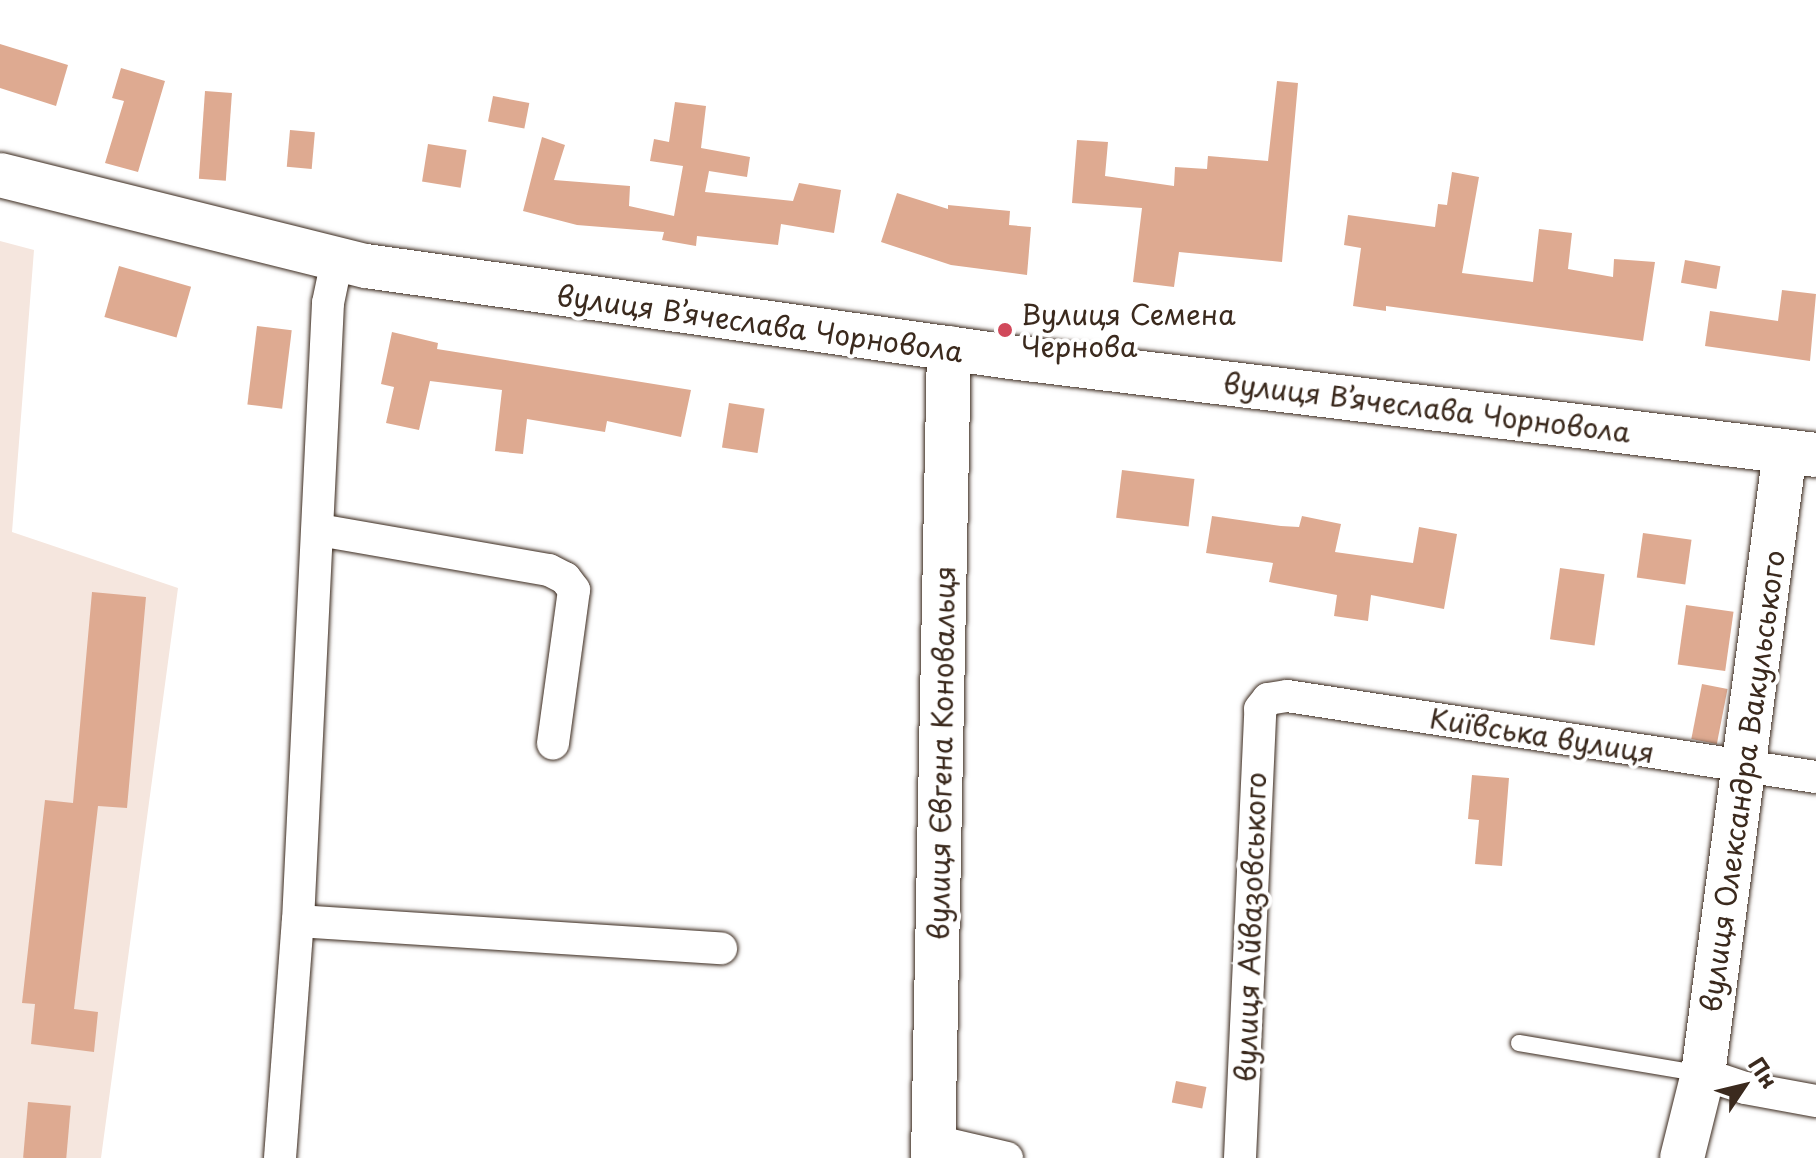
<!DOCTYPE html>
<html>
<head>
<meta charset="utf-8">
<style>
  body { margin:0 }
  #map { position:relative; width:1816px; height:1158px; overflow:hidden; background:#fff; font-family:"Playpen Sans",sans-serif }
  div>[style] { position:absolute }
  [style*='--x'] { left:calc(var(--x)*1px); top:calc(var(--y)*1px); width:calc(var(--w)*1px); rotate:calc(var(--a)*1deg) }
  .built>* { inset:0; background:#f5e6de }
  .building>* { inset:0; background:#deaa91; transform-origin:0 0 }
  .roads { filter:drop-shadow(0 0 2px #3b2a1e) drop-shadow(0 0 2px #3b2a1e) }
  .lane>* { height:16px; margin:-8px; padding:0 8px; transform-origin:8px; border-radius:8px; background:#fff }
  .street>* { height:32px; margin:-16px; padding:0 16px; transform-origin:16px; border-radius:16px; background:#fff }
  .secondary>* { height:44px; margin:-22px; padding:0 22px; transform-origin:22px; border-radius:22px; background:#fff }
  .dots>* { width:22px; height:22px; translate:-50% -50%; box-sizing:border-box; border:4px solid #fff; border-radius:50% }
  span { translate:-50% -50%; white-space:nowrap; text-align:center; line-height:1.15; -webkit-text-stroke:8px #fff; paint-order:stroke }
  .poi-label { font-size:28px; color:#3b2a1e }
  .left { translate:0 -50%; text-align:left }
  .street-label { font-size:28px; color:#3b2a1e }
  .north { position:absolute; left:1704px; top:1046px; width:80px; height:80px; -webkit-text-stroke:6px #fff; paint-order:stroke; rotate:55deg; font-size:22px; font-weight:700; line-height:32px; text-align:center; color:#3b2a1e }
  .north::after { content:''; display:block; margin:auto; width:28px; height:36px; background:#3b2a1e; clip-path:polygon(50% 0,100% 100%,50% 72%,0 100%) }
</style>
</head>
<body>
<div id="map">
  <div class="built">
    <i style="clip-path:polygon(0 241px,34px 250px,12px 532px,178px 588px,101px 1158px,0 1158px)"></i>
  </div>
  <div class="building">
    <i style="clip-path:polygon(0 44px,68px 65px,56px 106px,0 88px)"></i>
    <i style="clip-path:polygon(121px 68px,165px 81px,138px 172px,105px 163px,124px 101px,112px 98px)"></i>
    <i style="clip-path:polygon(1277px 81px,1298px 83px,1282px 262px,1179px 252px,1174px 287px,1133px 282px,1142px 208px,1072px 203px,1077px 140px,1108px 142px,1105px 176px,1174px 186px,1175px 167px,1207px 169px,1208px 156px,1268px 161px)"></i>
    <i style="left:205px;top:91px;width:27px;height:88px;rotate:4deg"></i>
    <i style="left:493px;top:96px;width:37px;height:26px;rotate:11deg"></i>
    <i style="clip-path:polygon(675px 102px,706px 106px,701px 148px,750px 157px,747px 177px,709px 171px,705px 192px,793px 201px,799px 183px,841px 190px,834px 233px,781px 224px,778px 245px,697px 236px,696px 246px,662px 240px,664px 232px,577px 225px,523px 211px,542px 137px,565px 145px,554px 180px,630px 186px,629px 206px,674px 216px,683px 166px,650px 161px,654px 139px,669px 142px)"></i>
    <i style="left:290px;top:130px;width:25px;height:37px;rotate:5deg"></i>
    <i style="left:428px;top:144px;width:39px;height:38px;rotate:9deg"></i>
    <i style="clip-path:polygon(1452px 172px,1479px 177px,1462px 273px,1533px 282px,1539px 229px,1572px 233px,1568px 269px,1613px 277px,1614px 259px,1655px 262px,1643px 341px,1386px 306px,1386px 311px,1353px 306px,1361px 248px,1344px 245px,1348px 215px,1435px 227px,1438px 204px,1447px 205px)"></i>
    <i style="clip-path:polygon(897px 193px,948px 209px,948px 205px,1010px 211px,1009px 225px,1031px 227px,1027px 275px,951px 265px,881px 242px)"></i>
    <i style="left:1685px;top:260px;width:36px;height:23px;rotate:10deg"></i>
    <i style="left:119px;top:266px;width:75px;height:53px;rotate:16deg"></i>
    <i style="clip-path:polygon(1782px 290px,1816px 294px,1810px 361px,1705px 346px,1710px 311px,1778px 321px)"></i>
    <i style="left:257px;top:326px;width:35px;height:79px;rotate:7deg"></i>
    <i style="clip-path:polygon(392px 332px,438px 343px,437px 349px,691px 390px,681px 437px,607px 421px,605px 432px,527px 419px,523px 454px,495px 451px,502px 390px,430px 381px,419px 430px,386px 423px,394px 387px,381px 384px)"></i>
    <i style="left:729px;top:403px;width:36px;height:45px;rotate:9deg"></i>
    <i style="left:1122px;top:470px;width:73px;height:48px;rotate:7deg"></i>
    <i style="clip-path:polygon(1212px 516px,1281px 526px,1299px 527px,1302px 516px,1341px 524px,1335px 552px,1413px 563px,1419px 527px,1457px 534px,1444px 609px,1371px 595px,1368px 621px,1334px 616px,1337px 595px,1269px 582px,1273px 563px,1206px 553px)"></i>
    <i style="left:1643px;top:533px;width:49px;height:45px;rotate:8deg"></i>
    <i style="left:1560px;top:568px;width:45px;height:72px;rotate:8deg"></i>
    <i style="clip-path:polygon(92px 592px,146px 597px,127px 808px,98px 806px,74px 1009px,98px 1012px,94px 1052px,31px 1044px,35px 1004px,22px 1003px,45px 800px,73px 803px)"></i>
    <i style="left:1686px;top:605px;width:48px;height:60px;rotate:8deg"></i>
    <i style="left:1702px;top:684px;width:26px;height:56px;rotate:11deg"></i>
    <i style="clip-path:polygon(1472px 775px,1509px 778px,1502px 866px,1475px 864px,1479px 820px,1468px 819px)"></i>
    <i style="left:1176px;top:1081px;width:31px;height:22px;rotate:11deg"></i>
    <i style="left:28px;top:1102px;width:43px;height:56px;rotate:5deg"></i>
  </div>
  <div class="roads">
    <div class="lane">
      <i style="--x:1519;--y:1043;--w:187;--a:9.6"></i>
    </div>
    <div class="street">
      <i style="--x:319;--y:530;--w:233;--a:9.9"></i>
      <i style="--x:549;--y:570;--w:18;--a:27"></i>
      <i style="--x:565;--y:578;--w:15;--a:53"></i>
      <i style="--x:574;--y:590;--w:155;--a:97.8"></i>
      <i style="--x:298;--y:921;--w:424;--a:3.7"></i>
      <i style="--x:1703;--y:1074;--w:44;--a:18.4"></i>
      <i style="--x:1745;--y:1088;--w:72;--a:10.4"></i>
      <i style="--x:934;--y:1141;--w:75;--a:13.1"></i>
      <i style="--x:280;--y:1158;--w:238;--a:-85.7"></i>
      <i style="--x:298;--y:921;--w:619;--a:-87.22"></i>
      <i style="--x:328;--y:303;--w:44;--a:-78.2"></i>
      <i style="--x:1240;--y:1158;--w:449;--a:-87.4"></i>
      <i style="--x:1260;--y:709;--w:13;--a:-51"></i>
      <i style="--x:1268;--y:699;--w:19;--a:-9"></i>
      <i style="--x:1287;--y:696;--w:535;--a:8.71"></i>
    </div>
    <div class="secondary">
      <i style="--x:0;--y:175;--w:377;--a:14"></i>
      <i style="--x:366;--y:266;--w:650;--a:8.04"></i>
      <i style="--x:1010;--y:357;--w:812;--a:6.93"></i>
      <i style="--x:933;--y:1158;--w:810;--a:-88.87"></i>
      <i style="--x:1682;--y:1158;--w:87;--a:-76"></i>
      <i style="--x:1703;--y:1074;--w:628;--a:-82.5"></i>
    </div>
  </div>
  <div class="dots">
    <i style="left:1005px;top:330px;background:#d1495b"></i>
  </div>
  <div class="poi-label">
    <span class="left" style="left:1021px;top:330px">Вулиця Семена<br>Чернова</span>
  </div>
  <div class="street-label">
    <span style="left:760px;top:323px;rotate:8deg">вулиця Вʼячеслава Чорновола</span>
    <span style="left:1427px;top:407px;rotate:7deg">вулиця Вʼячеслава Чорновола</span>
    <span style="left:1542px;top:735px;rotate:9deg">Київська вулиця</span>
    <span style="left:941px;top:753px;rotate:-89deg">вулиця Євгена Коновальця</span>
    <span style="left:1742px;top:781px;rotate:-82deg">вулиця Олександра Вакульського</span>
    <span style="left:1250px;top:927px;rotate:-88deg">вулиця Айвазовського</span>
  </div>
  <div class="north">Пн</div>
</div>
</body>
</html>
